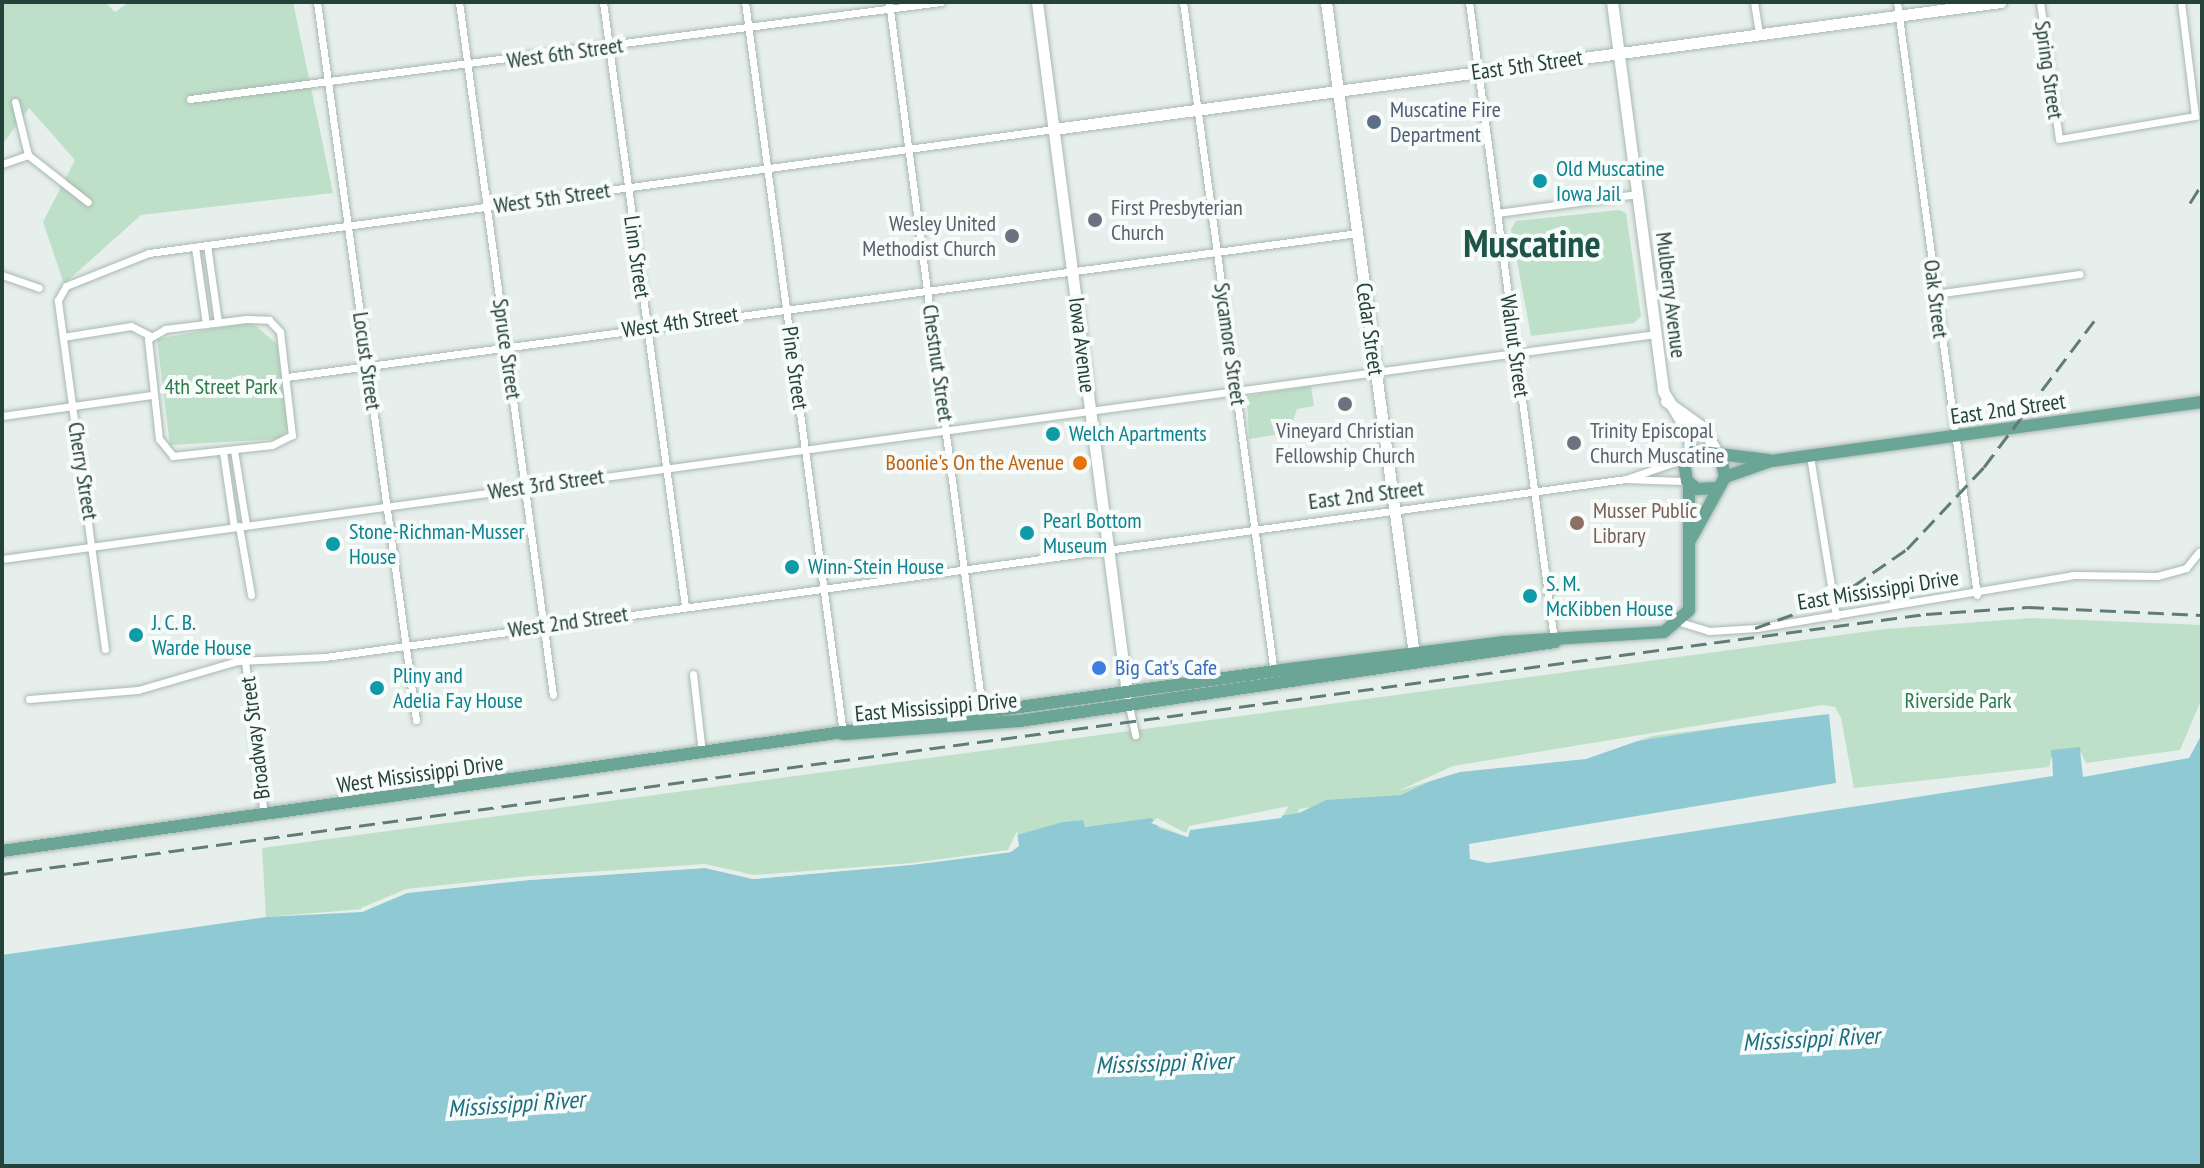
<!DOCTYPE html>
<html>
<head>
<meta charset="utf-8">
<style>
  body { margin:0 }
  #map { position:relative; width:2204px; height:1168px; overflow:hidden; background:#e6efeb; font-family:"PT Sans Narrow",sans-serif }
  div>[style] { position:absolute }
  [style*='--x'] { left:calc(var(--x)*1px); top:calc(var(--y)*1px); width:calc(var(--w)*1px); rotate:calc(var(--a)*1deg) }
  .green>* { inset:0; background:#bfe0c8 }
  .water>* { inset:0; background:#8ec9d4 }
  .pier>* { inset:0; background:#e6efeb }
  .roads { filter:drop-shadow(0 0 2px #a8b8b2) drop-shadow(0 0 2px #a8b8b2) }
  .street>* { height:7px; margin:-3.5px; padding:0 3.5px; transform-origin:3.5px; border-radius:3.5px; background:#fff }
  .secondary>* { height:11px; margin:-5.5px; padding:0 5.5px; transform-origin:5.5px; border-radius:5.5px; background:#fff }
  .primary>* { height:12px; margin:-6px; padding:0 6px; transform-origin:6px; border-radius:6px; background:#6aa596 }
  .rail>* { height:3px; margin-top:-1.5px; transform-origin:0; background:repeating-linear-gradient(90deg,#5f7d75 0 16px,transparent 0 24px) }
  .dots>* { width:22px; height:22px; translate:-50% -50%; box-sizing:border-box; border:4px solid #f7fbf9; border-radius:50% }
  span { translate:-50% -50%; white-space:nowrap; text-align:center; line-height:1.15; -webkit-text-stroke:8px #f7fbf9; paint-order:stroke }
  .street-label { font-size:22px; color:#24423a }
  .service-label { font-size:22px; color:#4e5e75 }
  .left { translate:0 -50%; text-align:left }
  .culture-label { font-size:22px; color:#0d838f }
  .worship-label { font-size:22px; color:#5b616d }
  .right { translate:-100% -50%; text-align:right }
  .park-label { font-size:22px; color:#2d7a4b }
  .food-label { font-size:22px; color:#c56008 }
  .education-label { font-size:22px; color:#785e54 }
  .shop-label { font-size:22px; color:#366cbe }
  .water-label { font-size:24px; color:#1c6f80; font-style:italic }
  .town-label { font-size:38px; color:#1f5548; font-weight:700 }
  .frame { position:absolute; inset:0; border:4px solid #24423a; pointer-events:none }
</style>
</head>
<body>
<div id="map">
  <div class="green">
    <i style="clip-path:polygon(2px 2px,105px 2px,115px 12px,129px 2px,293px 2px,333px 193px,141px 215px,64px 284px,43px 222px,75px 160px,29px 108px,2px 145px)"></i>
    <i style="clip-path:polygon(1619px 210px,1626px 213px,1641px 316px,1634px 323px,1531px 336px,1511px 229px,1516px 221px)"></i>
    <i style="clip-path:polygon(251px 322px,277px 344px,289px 428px,280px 439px,170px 445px,157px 339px)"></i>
    <i style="clip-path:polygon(1311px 386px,1314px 406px,1297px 409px,1289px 433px,1249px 439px,1247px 396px)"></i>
    <i style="clip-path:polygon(2032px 618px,2202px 625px,2202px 702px,2183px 753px,2082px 767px,2079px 747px,2053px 770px,1852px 792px,1575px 756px,1401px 795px,1299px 809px,1296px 850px,1110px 824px,1084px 827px,1083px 820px,1063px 822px,1061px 843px,937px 862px,266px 917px,262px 848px,1885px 629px)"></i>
  </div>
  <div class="water">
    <i style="clip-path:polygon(2202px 702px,2202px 1166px,2px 1166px,2px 955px,266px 917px,362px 912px,407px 893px,530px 880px,705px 868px,753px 879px,937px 862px,1011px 852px,1017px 835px,1063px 822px,1083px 820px,1085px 827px,1152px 818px,1159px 828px,1188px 837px,1190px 830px,1299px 813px,1326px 800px,1401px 795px,1454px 770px,1833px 710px,1853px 792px,2052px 770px,2051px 750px,2080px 747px,2083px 767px,2183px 753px)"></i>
  </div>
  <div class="pier">
    <i style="clip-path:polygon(2202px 698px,2202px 734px,2189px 758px,2083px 777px,2080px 751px,2086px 763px,2180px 750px)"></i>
    <i style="clip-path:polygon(1823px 705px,1835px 707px,1841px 718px,1854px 788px,2049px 767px,2052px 756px,2053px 776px,1488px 863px,1470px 859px,1469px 844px,1836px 783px,1829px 714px,1652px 736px,1586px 759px,1460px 772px,1398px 791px,1453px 766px)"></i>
    <i style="clip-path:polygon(1289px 806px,1281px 818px,1190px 830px,1188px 837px,1151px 823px,1157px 818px,1186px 833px,1189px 826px)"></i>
    <i style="clip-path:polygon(1017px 831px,1019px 846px,1011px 852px,911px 865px,753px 879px,705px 868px,530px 880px,407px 893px,362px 912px,361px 908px,406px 889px,530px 876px,705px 864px,754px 875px,912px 863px,1008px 850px)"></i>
  </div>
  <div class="roads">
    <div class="street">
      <i style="--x:317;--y:2;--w:725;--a:82.15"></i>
      <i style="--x:459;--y:2;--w:699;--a:82.28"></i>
      <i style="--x:603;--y:2;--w:610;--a:82.27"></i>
      <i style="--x:745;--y:2;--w:739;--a:82.37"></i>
      <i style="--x:889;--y:2;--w:719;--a:82.49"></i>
      <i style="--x:1183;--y:2;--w:677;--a:82.28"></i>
      <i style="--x:1469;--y:2;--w:644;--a:82.41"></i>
      <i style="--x:1754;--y:2;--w:32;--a:81"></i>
      <i style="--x:1897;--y:2;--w:598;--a:82.32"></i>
      <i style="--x:2040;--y:2;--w:138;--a:82.1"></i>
      <i style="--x:2059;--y:139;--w:138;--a:-9.6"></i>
      <i style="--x:2195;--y:116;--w:115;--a:-97"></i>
      <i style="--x:190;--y:99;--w:757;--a:-7.36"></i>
      <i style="--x:15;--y:102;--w:55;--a:76.2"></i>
      <i style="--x:28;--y:155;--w:76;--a:38.1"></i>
      <i style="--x:2;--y:164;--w:28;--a:-19"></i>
      <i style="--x:1497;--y:213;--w:142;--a:-7.7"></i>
      <i style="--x:207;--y:245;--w:78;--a:81.9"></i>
      <i style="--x:195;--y:247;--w:78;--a:81.9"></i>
      <i style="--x:2;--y:275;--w:39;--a:19"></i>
      <i style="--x:1935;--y:294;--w:146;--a:-7.9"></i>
      <i style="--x:246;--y:319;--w:23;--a:2"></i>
      <i style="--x:269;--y:320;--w:16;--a:47"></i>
      <i style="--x:280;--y:332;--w:104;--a:83.4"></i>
      <i style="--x:292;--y:435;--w:22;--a:153"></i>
      <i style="--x:272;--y:445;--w:100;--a:173.7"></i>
      <i style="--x:173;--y:456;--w:22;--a:-129"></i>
      <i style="--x:159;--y:439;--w:101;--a:-96.3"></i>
      <i style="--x:148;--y:339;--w:20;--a:-30"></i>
      <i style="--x:165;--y:329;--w:82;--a:-7"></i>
      <i style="--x:63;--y:337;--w:69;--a:-9.2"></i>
      <i style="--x:131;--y:326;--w:22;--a:27"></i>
      <i style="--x:287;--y:377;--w:1080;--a:-7.66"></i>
      <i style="--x:2;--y:416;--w:151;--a:-8"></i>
      <i style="--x:234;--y:450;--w:76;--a:80.9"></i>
      <i style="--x:223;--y:452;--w:76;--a:81.7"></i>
      <i style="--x:1810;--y:456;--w:162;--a:80.8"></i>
      <i style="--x:1626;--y:479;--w:61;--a:-19"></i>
      <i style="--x:239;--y:526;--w:70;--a:80.1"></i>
      <i style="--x:2;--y:559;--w:1669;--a:-7.75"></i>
      <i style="--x:1683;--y:623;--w:27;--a:17"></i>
      <i style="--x:1709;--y:631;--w:48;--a:-3.6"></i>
      <i style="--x:1757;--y:628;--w:320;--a:-9.5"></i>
      <i style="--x:2073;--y:575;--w:84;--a:0.7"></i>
      <i style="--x:2157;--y:576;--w:30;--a:-15"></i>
      <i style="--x:2186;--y:568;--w:21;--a:-51"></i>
      <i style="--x:105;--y:649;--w:352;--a:-97.7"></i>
      <i style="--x:58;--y:300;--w:16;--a:-60"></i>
      <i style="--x:66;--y:286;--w:89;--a:-21.7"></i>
      <i style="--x:149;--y:253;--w:913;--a:-7.8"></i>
      <i style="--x:245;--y:661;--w:155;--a:83"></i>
      <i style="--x:693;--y:674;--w:80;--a:83.5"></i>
      <i style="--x:29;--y:699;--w:109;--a:-4.7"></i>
      <i style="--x:138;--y:690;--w:104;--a:-16.2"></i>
      <i style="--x:238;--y:661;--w:87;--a:-2.6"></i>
      <i style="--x:325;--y:657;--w:1313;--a:-7.79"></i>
      <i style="--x:1626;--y:479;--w:61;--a:1.9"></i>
      <i style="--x:1128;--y:701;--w:35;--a:78"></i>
    </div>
    <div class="secondary">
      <i style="--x:1037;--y:2;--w:697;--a:82.58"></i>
      <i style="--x:1326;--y:2;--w:659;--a:82.32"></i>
      <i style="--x:1612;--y:2;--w:392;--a:82.5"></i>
      <i style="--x:1663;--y:391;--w:52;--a:59"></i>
      <i style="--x:1690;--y:436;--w:18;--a:93"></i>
      <i style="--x:1054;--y:129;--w:955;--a:-7.64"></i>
      <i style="--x:1666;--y:401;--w:44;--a:35.8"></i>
      <i style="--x:1702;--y:427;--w:27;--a:59"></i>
    </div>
    <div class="primary">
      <i style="--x:1725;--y:477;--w:49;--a:-19.2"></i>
      <i style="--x:1771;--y:461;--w:435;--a:-7.8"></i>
      <i style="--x:1716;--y:488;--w:19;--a:177"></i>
      <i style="--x:1697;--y:489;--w:13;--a:-141"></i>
      <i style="--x:1687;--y:481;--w:18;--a:-99"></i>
      <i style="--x:1684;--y:463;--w:16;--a:-50"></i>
      <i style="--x:1694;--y:451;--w:75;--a:6.9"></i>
      <i style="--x:1689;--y:542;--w:74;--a:-61"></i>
      <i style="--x:1725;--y:477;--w:24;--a:-102"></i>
      <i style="--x:843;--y:734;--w:177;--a:-4.2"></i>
      <i style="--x:1020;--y:721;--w:541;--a:-8.4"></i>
      <i style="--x:2;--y:851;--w:1285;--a:-8.05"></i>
      <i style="--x:1274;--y:671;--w:232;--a:-7.2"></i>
      <i style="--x:1504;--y:642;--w:160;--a:-3.6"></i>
      <i style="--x:1664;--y:632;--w:33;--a:-41"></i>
      <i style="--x:1689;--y:610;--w:126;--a:-90"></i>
    </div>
  </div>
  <div class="rail">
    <i style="--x:2190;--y:203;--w:22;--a:-58"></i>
    <i style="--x:1755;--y:628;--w:83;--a:-19.7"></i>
    <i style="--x:1833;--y:600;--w:90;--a:-34.6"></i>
    <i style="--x:1907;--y:549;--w:112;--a:-46.8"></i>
    <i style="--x:1984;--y:467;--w:183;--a:-53"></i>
    <i style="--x:2;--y:874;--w:1941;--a:-7.7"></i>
    <i style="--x:1926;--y:614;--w:102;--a:-3.9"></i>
    <i style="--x:2028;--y:607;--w:174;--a:2.6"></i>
  </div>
  <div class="dots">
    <i style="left:1374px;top:122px;background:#5c6f8a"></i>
    <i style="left:1540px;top:181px;background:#0f9aa8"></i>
    <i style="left:1095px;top:220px;background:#6b7280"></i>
    <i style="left:1012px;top:236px;background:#6b7280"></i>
    <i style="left:1345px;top:404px;background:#6b7280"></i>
    <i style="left:1053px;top:434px;background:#0f9aa8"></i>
    <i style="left:1574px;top:443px;background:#6b7280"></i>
    <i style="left:1080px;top:463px;background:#e8710a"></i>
    <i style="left:1577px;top:523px;background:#8d6e63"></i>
    <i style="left:1027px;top:533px;background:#0f9aa8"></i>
    <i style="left:333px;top:544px;background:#0f9aa8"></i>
    <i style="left:792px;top:567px;background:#0f9aa8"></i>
    <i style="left:1530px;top:596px;background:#0f9aa8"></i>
    <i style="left:136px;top:635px;background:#0f9aa8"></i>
    <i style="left:1099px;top:668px;background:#3f7fe0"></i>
    <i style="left:377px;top:688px;background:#0f9aa8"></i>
  </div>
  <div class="street-label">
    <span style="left:565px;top:53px;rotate:-8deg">West 6th Street</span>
    <span style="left:1527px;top:65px;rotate:-8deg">East 5th Street</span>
    <span style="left:2049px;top:70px;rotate:82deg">Spring Street</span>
    <span style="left:552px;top:198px;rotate:-8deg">West 5th Street</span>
    <span style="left:637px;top:257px;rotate:82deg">Linn Street</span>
    <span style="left:1671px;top:295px;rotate:83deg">Mulberry Avenue</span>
    <span style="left:1936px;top:299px;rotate:83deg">Oak Street</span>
    <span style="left:680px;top:322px;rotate:-8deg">West 4th Street</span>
    <span style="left:1370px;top:329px;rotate:82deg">Cedar Street</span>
    <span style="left:1230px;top:344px;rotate:82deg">Sycamore Street</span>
    <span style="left:1082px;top:345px;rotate:83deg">Iowa Avenue</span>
    <span style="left:1515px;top:346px;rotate:82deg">Walnut Street</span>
    <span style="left:507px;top:349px;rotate:82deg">Spruce Street</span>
    <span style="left:367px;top:361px;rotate:82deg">Locust Street</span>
    <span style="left:938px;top:363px;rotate:82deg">Chestnut Street</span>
    <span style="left:795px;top:368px;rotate:82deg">Pine Street</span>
    <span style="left:2008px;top:409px;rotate:-8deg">East 2nd Street</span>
    <span style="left:83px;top:471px;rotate:81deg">Cherry Street</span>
    <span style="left:546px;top:484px;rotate:-8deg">West 3rd Street</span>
    <span style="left:1366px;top:495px;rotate:-7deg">East 2nd Street</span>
    <span style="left:1878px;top:590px;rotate:-9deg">East Mississippi Drive</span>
    <span style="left:568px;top:622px;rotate:-8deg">West 2nd Street</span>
    <span style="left:936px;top:707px;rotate:-5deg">East Mississippi Drive</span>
    <span style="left:255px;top:738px;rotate:-97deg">Broadway Street</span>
    <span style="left:420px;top:774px;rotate:-8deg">West Mississippi Drive</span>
  </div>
  <div class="service-label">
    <span class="left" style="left:1390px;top:122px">Muscatine Fire<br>Department</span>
  </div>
  <div class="culture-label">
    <span class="left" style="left:1556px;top:181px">Old Muscatine<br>Iowa Jail</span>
    <span class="left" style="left:1069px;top:434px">Welch Apartments</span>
    <span class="left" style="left:1043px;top:533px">Pearl Bottom<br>Museum</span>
    <span class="left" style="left:349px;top:544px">Stone-Richman-Musser<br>House</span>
    <span class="left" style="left:808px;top:567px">Winn-Stein House</span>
    <span class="left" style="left:1546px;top:596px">S. M.<br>McKibben House</span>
    <span class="left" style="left:152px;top:635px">J. C. B.<br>Warde House</span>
    <span class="left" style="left:393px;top:688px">Pliny and<br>Adelia Fay House</span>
  </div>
  <div class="worship-label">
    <span class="left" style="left:1111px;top:220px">First Presbyterian<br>Church</span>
    <span class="right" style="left:996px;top:236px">Wesley United<br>Methodist Church</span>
    <span style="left:1345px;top:443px">Vineyard Christian<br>Fellowship Church</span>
    <span class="left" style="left:1590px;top:443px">Trinity Episcopal<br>Church Muscatine</span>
  </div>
  <div class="park-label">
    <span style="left:221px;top:387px">4th Street Park</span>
    <span style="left:1958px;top:701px">Riverside Park</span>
  </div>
  <div class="food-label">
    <span class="right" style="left:1064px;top:463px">Boonie's On the Avenue</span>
  </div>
  <div class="education-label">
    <span class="left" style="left:1593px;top:523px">Musser Public<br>Library</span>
  </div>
  <div class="shop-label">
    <span class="left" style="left:1115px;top:668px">Big Cat's Cafe</span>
  </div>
  <div class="water-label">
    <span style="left:1811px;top:1039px;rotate:-3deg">Mississippi River</span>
    <span style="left:1164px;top:1063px;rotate:-2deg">Mississippi River</span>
    <span style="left:516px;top:1104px;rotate:-4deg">Mississippi River</span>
  </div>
  <div class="town-label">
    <span style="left:1532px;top:243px">Muscatine</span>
  </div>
  <div class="frame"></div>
</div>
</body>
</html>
